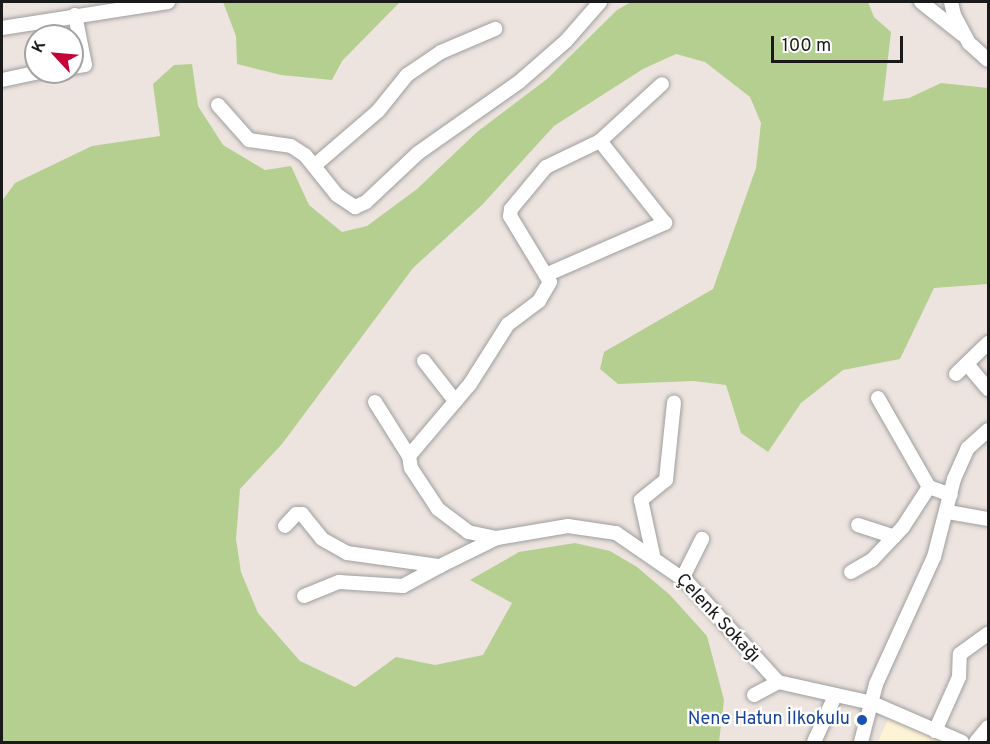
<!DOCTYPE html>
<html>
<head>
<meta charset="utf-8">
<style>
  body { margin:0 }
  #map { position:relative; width:990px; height:744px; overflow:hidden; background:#ede4df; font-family:Overpass,sans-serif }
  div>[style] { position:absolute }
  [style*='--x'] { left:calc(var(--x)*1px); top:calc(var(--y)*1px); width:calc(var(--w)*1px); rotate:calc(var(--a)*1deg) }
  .education>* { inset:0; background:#fff3d6 }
  .forest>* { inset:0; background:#b5cf91 }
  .roads { filter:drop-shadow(0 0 2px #9e9e9e) drop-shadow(0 0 2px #9e9e9e) }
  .minor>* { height:14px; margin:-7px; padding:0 7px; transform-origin:7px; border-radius:7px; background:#fff }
  .dots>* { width:16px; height:16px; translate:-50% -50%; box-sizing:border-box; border:3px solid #fff; border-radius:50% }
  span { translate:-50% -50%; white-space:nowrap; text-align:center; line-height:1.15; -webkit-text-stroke:4.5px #fff; paint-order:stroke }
  .street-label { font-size:18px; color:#1a1a1a }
  .transit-label { font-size:18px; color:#164399 }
  .right { translate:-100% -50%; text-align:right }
  .frame { position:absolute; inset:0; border:3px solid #1a1a1a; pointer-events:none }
  .north { position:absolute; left:24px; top:24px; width:60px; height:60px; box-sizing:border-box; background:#fff; border:2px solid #a3a3a3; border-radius:50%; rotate:296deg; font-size:16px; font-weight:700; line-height:24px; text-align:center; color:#1a1a1a }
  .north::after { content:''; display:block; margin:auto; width:21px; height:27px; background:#c50039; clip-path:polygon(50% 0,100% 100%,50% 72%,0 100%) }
  .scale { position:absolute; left:771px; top:36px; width:132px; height:27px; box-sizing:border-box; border:3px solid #1a1a1a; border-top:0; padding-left:8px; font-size:18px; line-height:21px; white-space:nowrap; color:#1a1a1a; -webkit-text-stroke:4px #fff; paint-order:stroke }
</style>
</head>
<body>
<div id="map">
  <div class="education">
    <i style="clip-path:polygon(890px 715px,950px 742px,878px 742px)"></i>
  </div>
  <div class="forest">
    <i style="clip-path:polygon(223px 2px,400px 2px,342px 61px,332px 80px,281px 75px,237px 64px,236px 36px)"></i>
    <i style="clip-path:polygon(631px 2px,868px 2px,874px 17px,891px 32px,883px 101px,909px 98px,941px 83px,988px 88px,988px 284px,934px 288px,900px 359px,843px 370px,801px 403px,768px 452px,741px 433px,726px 385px,693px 381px,618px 384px,600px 369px,604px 352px,713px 289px,756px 168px,761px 123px,750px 97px,705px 62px,676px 54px,643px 69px,554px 126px,482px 205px,413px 268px,282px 444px,240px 489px,236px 539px,241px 572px,258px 613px,300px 661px,355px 687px,396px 657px,435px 665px,483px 655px,512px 603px,470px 580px,519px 552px,575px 543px,610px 551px,637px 567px,670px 595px,707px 636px,724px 700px,719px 742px,2px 742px,2px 201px,15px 183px,92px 146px,160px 136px,153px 84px,174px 65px,192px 64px,198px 106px,223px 145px,265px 170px,291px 166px,309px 205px,342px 232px,367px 226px,417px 189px,477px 132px,547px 79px,617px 10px)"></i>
  </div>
  <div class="roads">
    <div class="minor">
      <i style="--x:921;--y:2;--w:53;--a:38.2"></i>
      <i style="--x:951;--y:2;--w:13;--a:77"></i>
      <i style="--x:954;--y:15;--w:32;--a:62"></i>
      <i style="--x:969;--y:43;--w:25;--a:42"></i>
      <i style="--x:2;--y:28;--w:168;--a:-8.9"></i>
      <i style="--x:72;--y:67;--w:13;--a:-9"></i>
      <i style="--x:85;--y:65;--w:51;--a:-101.3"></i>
      <i style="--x:2;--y:80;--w:40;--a:-12"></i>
      <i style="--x:218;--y:105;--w:47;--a:48.5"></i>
      <i style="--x:249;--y:140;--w:42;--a:8.1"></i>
      <i style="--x:291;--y:146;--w:17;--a:33"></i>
      <i style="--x:305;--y:155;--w:51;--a:51.3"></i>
      <i style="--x:337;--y:195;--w:22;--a:34"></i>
      <i style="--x:355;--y:207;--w:12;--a:-24"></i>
      <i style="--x:366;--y:202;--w:71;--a:-43.3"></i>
      <i style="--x:418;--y:153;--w:123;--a:-35.1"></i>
      <i style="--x:519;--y:82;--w:62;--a:-41.1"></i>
      <i style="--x:566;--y:41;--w:52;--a:-48.9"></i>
      <i style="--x:600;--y:141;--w:84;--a:-42.6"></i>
      <i style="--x:314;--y:166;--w:84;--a:-40.7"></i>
      <i style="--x:378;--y:111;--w:46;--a:-51.1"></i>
      <i style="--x:407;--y:75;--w:41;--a:-34.1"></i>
      <i style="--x:441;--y:52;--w:59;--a:-23.1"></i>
      <i style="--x:548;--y:274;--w:128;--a:-23.6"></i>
      <i style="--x:665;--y:223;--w:105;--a:-128.4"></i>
      <i style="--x:600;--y:141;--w:60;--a:154.3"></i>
      <i style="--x:546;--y:167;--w:55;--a:129.8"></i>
      <i style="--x:511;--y:209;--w:7;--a:98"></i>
      <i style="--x:510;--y:216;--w:77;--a:58.8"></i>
      <i style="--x:550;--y:282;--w:22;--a:120"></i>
      <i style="--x:539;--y:301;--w:39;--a:143"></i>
      <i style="--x:508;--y:324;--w:71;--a:122.3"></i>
      <i style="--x:470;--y:384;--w:94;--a:130.3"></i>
      <i style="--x:409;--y:456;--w:12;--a:81"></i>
      <i style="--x:411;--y:468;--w:49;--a:56.6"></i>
      <i style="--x:438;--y:509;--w:38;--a:37"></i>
      <i style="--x:468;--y:532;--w:30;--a:12"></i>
      <i style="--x:497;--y:538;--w:72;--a:-9.6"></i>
      <i style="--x:568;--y:526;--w:49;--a:8.3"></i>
      <i style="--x:616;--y:533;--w:86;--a:34.6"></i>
      <i style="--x:687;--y:582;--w:135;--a:47.7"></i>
      <i style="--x:778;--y:682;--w:96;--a:12.6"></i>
      <i style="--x:872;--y:703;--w:98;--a:23.4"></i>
      <i style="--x:424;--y:361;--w:51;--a:52.2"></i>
      <i style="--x:967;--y:364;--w:33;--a:50"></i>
      <i style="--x:956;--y:374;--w:45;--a:-44.1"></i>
      <i style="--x:878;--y:398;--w:103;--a:60.2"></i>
      <i style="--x:929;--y:487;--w:23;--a:20"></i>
      <i style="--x:375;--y:402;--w:64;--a:57.8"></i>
      <i style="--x:948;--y:512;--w:41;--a:9.9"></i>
      <i style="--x:858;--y:525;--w:38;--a:18"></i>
      <i style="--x:285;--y:526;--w:16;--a:-47"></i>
      <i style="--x:296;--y:514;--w:6;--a:0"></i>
      <i style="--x:302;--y:514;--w:32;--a:51"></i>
      <i style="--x:322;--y:539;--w:29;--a:29"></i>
      <i style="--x:347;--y:553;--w:94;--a:8"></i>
      <i style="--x:440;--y:566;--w:64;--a:-26.2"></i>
      <i style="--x:653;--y:555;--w:56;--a:-102.3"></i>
      <i style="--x:641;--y:500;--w:32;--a:-39"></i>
      <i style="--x:666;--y:480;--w:78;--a:-84.1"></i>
      <i style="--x:851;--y:572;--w:24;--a:-30"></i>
      <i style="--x:872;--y:560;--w:45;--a:-46.8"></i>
      <i style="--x:903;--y:527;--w:48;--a:-57"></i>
      <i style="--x:682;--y:579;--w:45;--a:-63.4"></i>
      <i style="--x:304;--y:596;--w:38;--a:-22"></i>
      <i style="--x:339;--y:582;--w:64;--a:3.6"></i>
      <i style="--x:403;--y:586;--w:42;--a:-28.4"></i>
      <i style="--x:754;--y:695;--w:27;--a:-28"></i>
      <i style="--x:935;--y:731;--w:59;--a:-66"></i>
      <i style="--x:959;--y:677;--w:23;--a:-88"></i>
      <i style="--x:960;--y:654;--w:34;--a:-36"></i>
      <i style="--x:814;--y:742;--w:51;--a:-65.5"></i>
      <i style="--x:861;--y:742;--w:60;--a:-75.5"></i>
      <i style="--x:876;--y:684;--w:140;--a:-65.5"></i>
      <i style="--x:934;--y:557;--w:81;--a:-75.6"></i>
      <i style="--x:954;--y:479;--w:34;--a:-66"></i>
      <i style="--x:968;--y:448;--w:27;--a:-42"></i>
      <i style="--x:976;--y:742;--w:19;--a:-51"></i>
    </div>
  </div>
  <div class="dots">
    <i style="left:862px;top:720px;background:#1a4fb4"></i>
  </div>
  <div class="street-label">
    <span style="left:717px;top:619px;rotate:47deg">Çelenk Sokağı</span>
  </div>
  <div class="transit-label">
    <span class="right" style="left:850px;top:720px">Nene Hatun İlkokulu</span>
  </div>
  <div class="frame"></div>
  <div class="north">K</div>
  <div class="scale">100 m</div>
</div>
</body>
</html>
